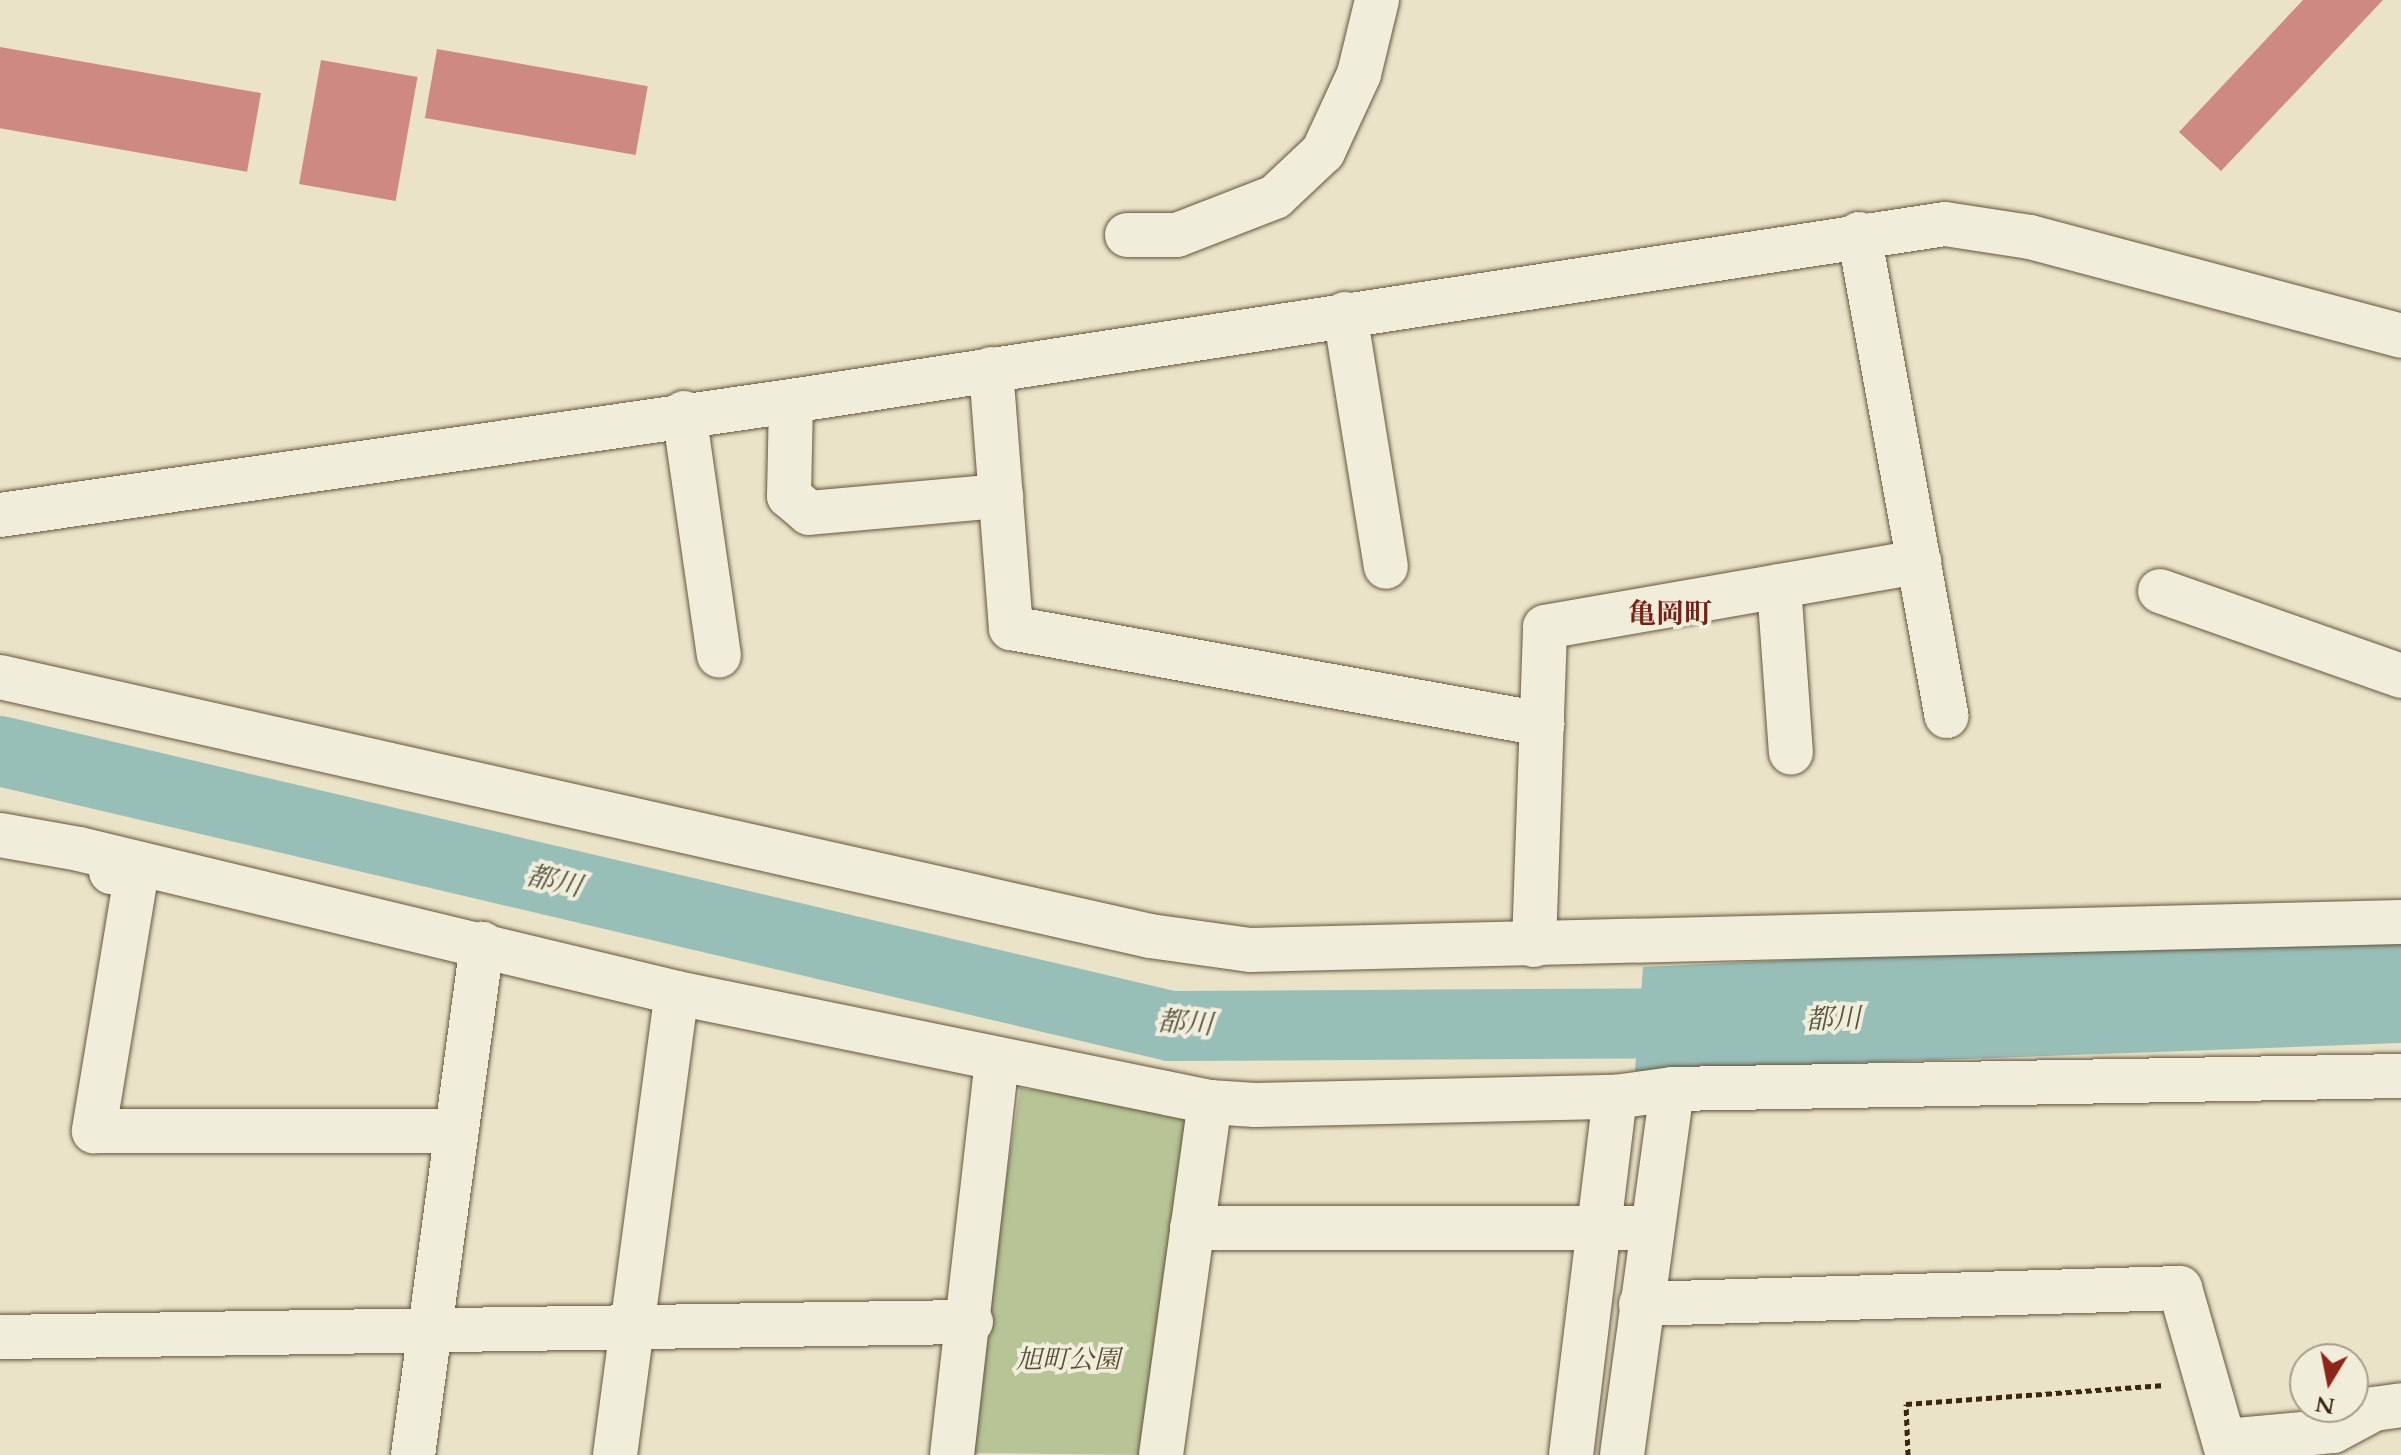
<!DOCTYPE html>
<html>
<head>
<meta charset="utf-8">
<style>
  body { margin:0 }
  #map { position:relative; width:2401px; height:1455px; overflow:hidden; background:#eae3c8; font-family:Cardo,"Noto Serif JP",serif }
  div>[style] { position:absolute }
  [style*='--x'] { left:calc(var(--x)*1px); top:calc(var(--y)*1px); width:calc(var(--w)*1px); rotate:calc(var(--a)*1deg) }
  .green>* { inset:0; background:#b6c496 }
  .water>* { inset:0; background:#98beb8 }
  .river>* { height:70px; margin:-35px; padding:0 35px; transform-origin:35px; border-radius:35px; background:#98beb8 }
  .building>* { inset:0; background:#cf8983; transform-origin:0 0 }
  .path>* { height:5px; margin-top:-2.5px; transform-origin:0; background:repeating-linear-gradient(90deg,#39270e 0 6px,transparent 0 10px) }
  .roads { filter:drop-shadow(0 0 2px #65563c) drop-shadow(0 0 2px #65563c) }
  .minor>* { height:44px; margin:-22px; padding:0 22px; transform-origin:22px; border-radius:22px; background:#f1eddb }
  span { translate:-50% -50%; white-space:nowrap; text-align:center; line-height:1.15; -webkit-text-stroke:8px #f1eddb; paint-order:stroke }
  .park-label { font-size:26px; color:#584e30; font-style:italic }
  .neighbourhood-label { font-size:28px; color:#7a1f14; font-weight:700 }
  .water-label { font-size:28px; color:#565441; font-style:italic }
  .north { position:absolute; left:2289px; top:1343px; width:80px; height:80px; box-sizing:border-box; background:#f1eddb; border:2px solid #a79e89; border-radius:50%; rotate:190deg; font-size:22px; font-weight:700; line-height:32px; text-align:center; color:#39270e }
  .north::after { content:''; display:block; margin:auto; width:28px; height:36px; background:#8f2418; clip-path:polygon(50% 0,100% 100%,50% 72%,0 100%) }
</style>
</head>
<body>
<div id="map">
  <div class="green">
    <i style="clip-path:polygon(1020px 1088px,1177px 1111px,1189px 1129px,1145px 1455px,965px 1453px)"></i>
  </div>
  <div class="water">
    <i style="clip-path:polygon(2401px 940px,2401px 1043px,1635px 1071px,1643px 967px,2179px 942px)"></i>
  </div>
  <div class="river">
    <i style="--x:0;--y:751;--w:1203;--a:13.22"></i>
    <i style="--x:1171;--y:1026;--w:563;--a:-0.31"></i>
  </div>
  <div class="building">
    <i style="clip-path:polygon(2303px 0,2383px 0,2221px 171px,2179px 132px)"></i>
    <i style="left:0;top:47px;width:265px;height:80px;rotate:10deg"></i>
    <i style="left:437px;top:49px;width:214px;height:70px;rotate:10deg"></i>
    <i style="left:321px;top:60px;width:98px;height:126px;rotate:10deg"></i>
  </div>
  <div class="path">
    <i style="--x:1908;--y:1455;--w:51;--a:-92.2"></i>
    <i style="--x:1906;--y:1404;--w:259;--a:-4.2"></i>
  </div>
  <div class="roads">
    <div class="minor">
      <i style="--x:1859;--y:234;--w:490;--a:79.7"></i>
      <i style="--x:1127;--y:235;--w:50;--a:0"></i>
      <i style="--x:1177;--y:235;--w:105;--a:-21.2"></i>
      <i style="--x:1275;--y:197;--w:66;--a:-43.2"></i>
      <i style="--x:1323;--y:152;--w:86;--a:-65.2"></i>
      <i style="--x:1359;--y:74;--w:76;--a:-76.3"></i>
      <i style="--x:1345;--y:314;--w:256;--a:80.8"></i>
      <i style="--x:991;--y:369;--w:260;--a:85.6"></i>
      <i style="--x:1011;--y:628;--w:540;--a:10.25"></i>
      <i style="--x:791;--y:401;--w:95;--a:91.2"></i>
      <i style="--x:789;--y:496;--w:26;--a:40"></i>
      <i style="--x:809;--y:513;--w:193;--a:-5.1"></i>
      <i style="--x:684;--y:413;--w:245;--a:81.8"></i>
      <i style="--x:0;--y:515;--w:799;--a:-8.2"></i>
      <i style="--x:791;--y:401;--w:1167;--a:-8.72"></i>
      <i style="--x:1945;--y:224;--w:86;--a:8.7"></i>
      <i style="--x:2030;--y:237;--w:384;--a:14.9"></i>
      <i style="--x:1779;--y:586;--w:167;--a:85.9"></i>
      <i style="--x:2160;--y:591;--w:256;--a:19.4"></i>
      <i style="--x:0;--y:677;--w:1179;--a:12.69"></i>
      <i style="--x:1150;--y:936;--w:101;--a:8"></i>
      <i style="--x:1250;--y:950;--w:1151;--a:-1.39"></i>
      <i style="--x:0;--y:835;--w:80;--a:10"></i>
      <i style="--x:79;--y:849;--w:615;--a:13.54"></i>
      <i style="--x:677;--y:993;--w:544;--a:11.56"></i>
      <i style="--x:1210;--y:1102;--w:45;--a:3.8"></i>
      <i style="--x:1255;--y:1105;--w:360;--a:-1.3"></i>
      <i style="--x:1615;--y:1097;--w:58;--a:-8"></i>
      <i style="--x:1672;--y:1089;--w:729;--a:-1.02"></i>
      <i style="--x:111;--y:872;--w:28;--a:-17"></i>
      <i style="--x:138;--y:864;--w:271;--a:99.4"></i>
      <i style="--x:94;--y:1131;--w:361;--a:0"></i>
      <i style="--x:1534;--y:945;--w:318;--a:-88"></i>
      <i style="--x:1545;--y:627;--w:380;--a:-9.9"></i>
      <i style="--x:1192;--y:1228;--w:458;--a:0"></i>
      <i style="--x:1641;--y:1304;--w:539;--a:-1.7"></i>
      <i style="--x:2180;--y:1288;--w:174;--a:74"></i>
      <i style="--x:0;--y:1337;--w:971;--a:-0.89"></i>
      <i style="--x:2226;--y:1441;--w:107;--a:-5.3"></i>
      <i style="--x:2333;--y:1431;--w:47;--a:-28.2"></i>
      <i style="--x:2374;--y:1409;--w:27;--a:-8"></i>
      <i style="--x:413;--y:1455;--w:516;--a:-82.31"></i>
      <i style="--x:615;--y:1455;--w:466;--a:-82.4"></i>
      <i style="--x:952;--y:1455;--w:397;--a:-83.5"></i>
      <i style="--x:1161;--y:1455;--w:356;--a:-82.1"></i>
      <i style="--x:1571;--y:1455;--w:361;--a:-83"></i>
      <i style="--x:1622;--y:1455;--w:369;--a:-82.2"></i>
    </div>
  </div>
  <div class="park-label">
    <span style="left:1068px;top:1360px">旭町公園</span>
  </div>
  <div class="neighbourhood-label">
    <span style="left:1670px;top:614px">亀岡町</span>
  </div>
  <div class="water-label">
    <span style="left:554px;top:881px;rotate:13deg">都川</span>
    <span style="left:1833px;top:1019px;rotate:-2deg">都川</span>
    <span style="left:1185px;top:1023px;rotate:4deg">都川</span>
  </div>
  <div class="north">N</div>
</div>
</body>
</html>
